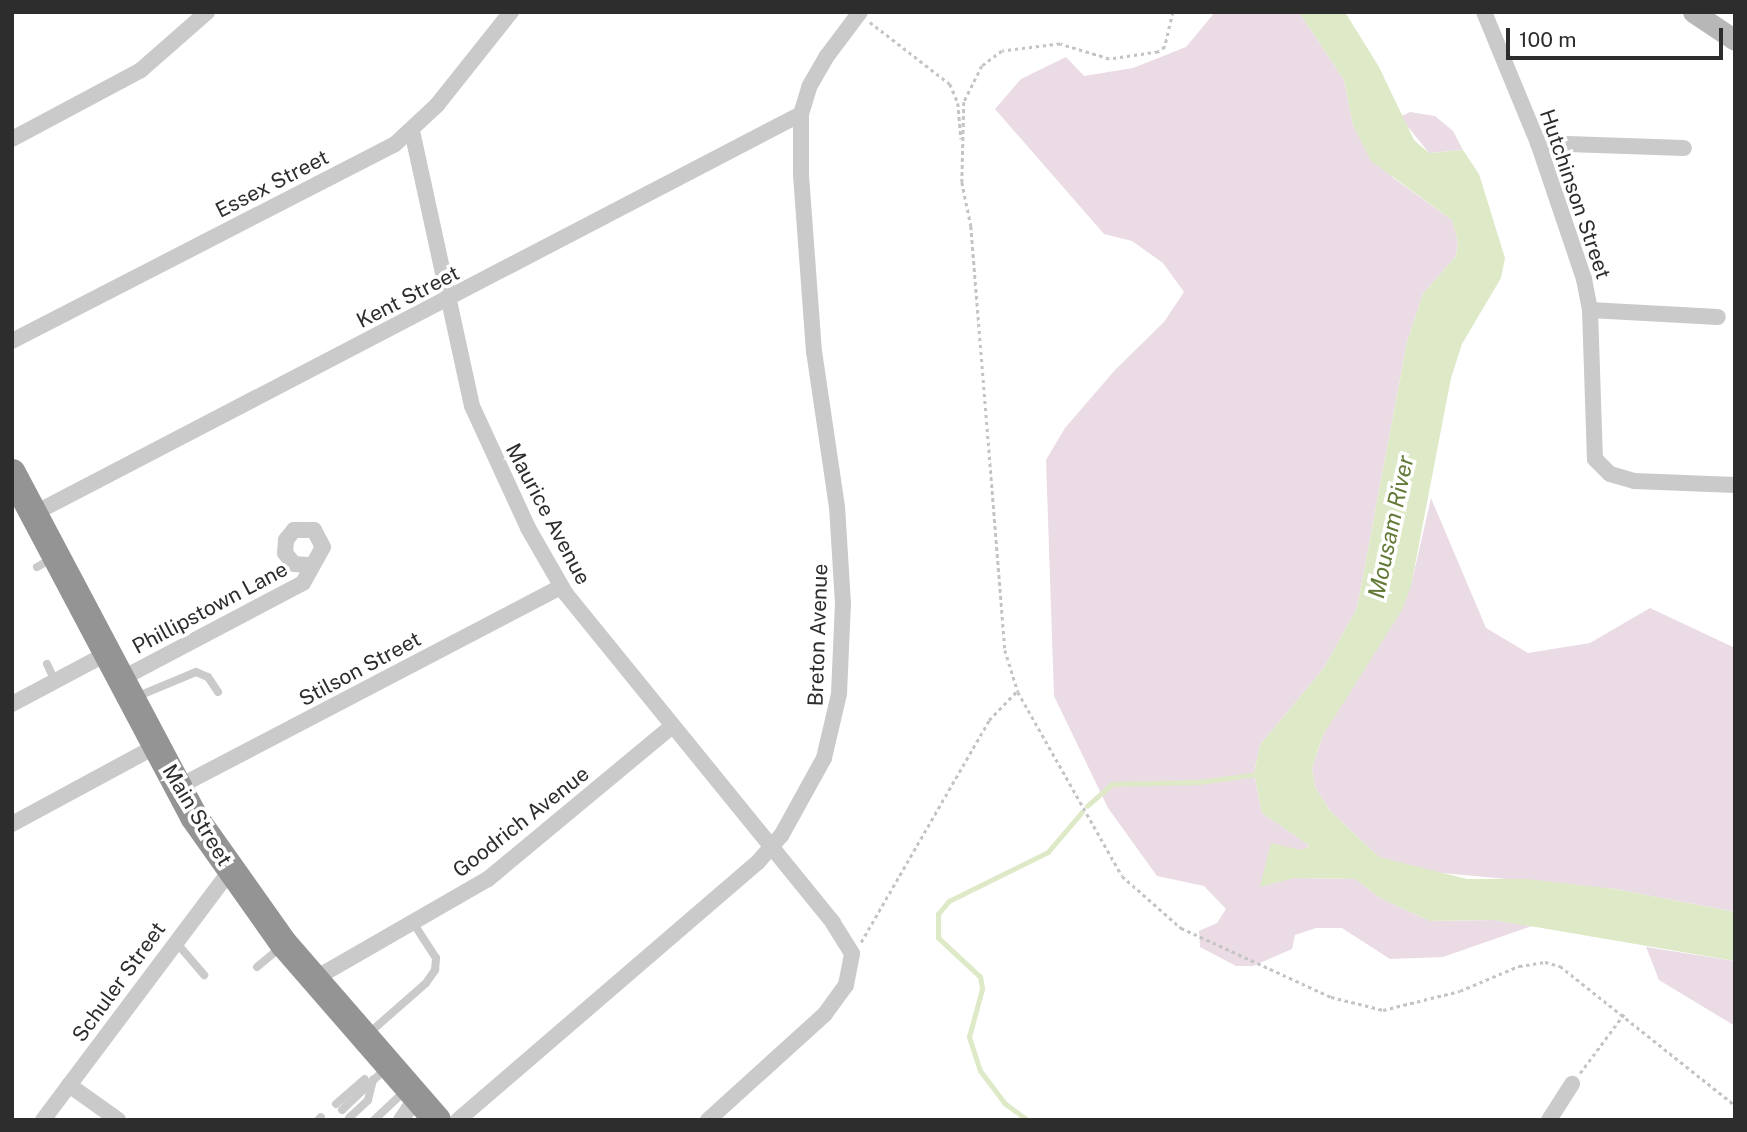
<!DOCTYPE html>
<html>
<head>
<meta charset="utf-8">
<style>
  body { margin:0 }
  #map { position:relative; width:1747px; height:1132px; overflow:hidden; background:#fff; font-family:"Public Sans",sans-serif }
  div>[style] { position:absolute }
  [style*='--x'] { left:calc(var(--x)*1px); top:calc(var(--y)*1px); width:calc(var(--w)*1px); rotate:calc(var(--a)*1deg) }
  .green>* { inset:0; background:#eadbe4 }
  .water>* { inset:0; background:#deeac7 }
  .stream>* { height:4.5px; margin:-2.25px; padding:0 2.25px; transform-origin:2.25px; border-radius:2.25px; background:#deeac7 }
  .path>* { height:2.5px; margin-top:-1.25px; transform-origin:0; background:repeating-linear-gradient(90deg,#c4c4c4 0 3.5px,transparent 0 7px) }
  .lane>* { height:8px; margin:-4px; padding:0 4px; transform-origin:4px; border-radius:4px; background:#cacaca }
  .street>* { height:16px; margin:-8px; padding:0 8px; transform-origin:8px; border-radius:8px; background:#cacaca }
  .secondary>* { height:21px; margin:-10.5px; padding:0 10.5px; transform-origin:10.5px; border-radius:10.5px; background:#b7b7b7 }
  .highway>* { height:28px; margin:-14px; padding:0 14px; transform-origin:14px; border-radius:14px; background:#949494 }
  span { translate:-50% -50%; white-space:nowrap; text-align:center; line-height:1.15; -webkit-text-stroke:7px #fff; paint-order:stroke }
  .street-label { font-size:21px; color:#2d2d2d }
  .water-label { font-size:23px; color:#637a37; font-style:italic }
  .frame { position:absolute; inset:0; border:14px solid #2d2d2d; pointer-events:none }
  .scale { position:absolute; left:1506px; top:28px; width:217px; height:32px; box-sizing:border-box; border:4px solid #2d2d2d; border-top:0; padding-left:9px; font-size:21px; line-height:24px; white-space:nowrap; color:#2d2d2d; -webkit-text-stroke:5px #fff; paint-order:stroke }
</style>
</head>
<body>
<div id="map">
  <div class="green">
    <i style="clip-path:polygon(1215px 12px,1299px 12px,1344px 80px,1353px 125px,1392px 177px,1452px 220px,1458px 242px,1456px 256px,1423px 294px,1407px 342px,1357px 608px,1324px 668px,1260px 745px,1254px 773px,1262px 813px,1310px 846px,1267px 866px,1261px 886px,1294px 878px,1356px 879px,1380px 898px,1430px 921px,1494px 920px,1532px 926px,1443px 957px,1390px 959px,1342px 928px,1316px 928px,1295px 935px,1292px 949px,1253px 966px,1236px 966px,1200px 947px,1199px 931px,1217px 923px,1226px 909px,1204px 886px,1157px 876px,1108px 808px,1054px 696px,1046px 460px,1065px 428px,1115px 370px,1164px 322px,1184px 292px,1163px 263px,1132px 241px,1104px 234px,995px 109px,1021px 79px,1066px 57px,1084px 76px,1133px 68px,1186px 47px)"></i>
    <i style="clip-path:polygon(1410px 112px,1435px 116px,1453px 131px,1463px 150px,1429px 153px,1400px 117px)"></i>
    <i style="clip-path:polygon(1431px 498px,1486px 628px,1528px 653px,1590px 643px,1650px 608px,1735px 648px,1735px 912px,1615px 889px,1431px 872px,1379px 857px,1330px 811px,1315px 787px,1312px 768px,1323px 735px,1411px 585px)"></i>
    <i style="clip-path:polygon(1646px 947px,1735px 961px,1735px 1026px,1659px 980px)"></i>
  </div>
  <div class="water">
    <i style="clip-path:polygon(1299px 12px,1345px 12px,1379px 67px,1414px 140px,1429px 153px,1463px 150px,1479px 174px,1505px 258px,1501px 278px,1462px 344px,1451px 378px,1411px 586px,1402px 610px,1323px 735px,1312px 768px,1315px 787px,1330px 811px,1379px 857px,1467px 879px,1527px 879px,1615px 889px,1735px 912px,1735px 961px,1494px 920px,1430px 921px,1380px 898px,1356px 879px,1294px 878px,1260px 887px,1271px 843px,1301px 850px,1310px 846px,1262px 813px,1254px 773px,1260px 745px,1324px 668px,1357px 608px,1407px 342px,1423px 294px,1456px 256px,1458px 242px,1452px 220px,1371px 161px,1353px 125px,1344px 80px)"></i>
  </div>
  <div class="stream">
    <i style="--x:1087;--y:806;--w:33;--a:-41"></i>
    <i style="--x:1112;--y:784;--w:87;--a:-1.3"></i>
    <i style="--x:1199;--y:782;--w:60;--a:-7.7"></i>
    <i style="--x:1027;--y:1120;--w:27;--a:-144"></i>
    <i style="--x:1005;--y:1104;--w:41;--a:-127.1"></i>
    <i style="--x:980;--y:1071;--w:36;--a:-108"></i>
    <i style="--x:969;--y:1037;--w:50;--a:-74.8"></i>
    <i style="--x:982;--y:989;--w:12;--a:-99"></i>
    <i style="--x:980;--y:977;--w:57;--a:-137.1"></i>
    <i style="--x:938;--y:938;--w:24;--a:-90"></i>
    <i style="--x:938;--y:914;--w:17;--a:-50"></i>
    <i style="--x:949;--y:901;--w:110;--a:-26.3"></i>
    <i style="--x:1048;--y:852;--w:52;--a:-49.6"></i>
  </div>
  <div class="path">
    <i style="--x:1173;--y:12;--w:36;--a:103"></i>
    <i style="--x:1165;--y:47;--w:9;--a:144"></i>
    <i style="--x:1158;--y:52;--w:49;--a:171.9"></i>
    <i style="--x:1109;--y:59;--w:51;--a:-163"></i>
    <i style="--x:1060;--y:44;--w:58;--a:173.1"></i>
    <i style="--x:1002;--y:51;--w:25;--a:143"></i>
    <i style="--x:982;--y:66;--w:40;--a:116.6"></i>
    <i style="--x:964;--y:102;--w:80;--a:91.4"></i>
    <i style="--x:962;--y:182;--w:45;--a:78.4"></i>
    <i style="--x:971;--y:226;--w:425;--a:85.4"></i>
    <i style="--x:1005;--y:650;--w:44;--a:72.8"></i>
    <i style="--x:1018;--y:692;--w:211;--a:60.5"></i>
    <i style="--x:1122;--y:876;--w:79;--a:41.4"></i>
    <i style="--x:1181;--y:928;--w:165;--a:24.7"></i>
    <i style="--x:1331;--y:997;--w:54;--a:14"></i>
    <i style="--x:1383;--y:1010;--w:79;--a:-13.9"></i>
    <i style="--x:1460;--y:991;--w:64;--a:-23"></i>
    <i style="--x:1519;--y:966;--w:26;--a:-9"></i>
    <i style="--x:1545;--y:962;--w:16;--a:15"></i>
    <i style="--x:1560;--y:966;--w:223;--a:38.5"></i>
    <i style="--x:870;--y:22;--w:101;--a:37.8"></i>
    <i style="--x:950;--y:84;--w:21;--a:67"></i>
    <i style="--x:958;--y:103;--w:36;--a:85"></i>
    <i style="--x:861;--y:942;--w:256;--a:-60"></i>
    <i style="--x:989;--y:720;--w:40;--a:-46"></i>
    <i style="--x:1580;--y:1073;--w:74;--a:-53.3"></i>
  </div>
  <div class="lane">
    <i style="--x:37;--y:567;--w:18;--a:-29"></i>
    <i style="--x:47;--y:664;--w:19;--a:65"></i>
    <i style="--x:136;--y:697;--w:65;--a:-22.6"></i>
    <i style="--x:196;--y:672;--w:13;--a:23"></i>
    <i style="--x:208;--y:677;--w:18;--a:56"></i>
    <i style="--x:175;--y:941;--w:45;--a:49.5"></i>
    <i style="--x:257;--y:967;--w:31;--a:-40"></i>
    <i style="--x:368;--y:1034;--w:77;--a:-41.3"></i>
    <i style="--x:426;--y:983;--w:16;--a:-55"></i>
    <i style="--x:435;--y:970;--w:12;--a:-85"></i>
    <i style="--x:436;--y:958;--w:44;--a:-123"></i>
    <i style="--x:336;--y:1104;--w:38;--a:-41"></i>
    <i style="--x:342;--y:1110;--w:59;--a:-43.6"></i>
    <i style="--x:349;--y:1118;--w:26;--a:-43"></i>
    <i style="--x:368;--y:1100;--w:21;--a:-76"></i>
    <i style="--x:318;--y:1120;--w:4;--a:-45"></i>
    <i style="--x:374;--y:1120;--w:44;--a:-43.2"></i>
  </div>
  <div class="street">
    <i style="--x:1484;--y:12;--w:142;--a:67.6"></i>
    <i style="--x:1538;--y:143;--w:144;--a:71.3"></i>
    <i style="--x:1584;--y:279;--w:32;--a:79"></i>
    <i style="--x:1590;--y:310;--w:149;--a:88.1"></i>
    <i style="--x:1595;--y:459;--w:21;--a:45"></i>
    <i style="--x:1610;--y:474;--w:25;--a:16"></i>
    <i style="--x:1634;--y:481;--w:101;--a:2.3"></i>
    <i style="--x:412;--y:131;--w:281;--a:77.7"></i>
    <i style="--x:472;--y:406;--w:134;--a:65.3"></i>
    <i style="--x:528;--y:528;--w:76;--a:60.1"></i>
    <i style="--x:566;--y:594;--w:424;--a:50.9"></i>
    <i style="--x:833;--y:923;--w:36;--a:58"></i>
    <i style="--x:852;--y:954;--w:32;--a:101"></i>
    <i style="--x:846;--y:985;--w:36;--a:126"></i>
    <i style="--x:825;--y:1014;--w:158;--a:137.8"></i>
    <i style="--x:12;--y:139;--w:146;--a:-28.1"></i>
    <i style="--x:141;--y:70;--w:88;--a:-41.3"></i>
    <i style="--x:1538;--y:143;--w:146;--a:2"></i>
    <i style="--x:1590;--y:310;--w:128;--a:3.1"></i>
    <i style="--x:12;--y:341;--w:429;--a:-27.2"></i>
    <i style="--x:394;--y:145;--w:59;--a:-42.9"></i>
    <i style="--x:437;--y:105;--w:119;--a:-51.5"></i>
    <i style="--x:33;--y:514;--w:866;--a:-27.51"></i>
    <i style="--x:119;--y:680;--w:208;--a:-27.8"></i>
    <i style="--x:303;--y:583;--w:41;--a:-60.9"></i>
    <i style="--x:323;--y:547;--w:19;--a:-118"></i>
    <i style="--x:314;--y:530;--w:20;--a:180"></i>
    <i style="--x:294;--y:530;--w:13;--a:129"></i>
    <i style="--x:286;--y:540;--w:13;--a:94"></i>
    <i style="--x:285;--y:553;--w:14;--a:51"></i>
    <i style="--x:294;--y:564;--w:16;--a:4"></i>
    <i style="--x:12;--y:704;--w:106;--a:-28"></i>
    <i style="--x:178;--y:787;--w:432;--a:-27.6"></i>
    <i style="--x:12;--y:824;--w:164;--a:-28.4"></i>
    <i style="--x:314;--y:979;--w:201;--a:-29.9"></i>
    <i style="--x:488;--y:879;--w:239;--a:-39.7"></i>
    <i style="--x:69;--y:1085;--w:60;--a:35.5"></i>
    <i style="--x:43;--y:1120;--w:311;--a:-53.1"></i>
    <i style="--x:401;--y:1120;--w:27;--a:-56"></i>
    <i style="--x:458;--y:1120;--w:396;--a:-40.7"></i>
    <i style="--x:758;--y:862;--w:35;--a:-49"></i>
    <i style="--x:781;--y:836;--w:89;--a:-61.1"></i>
    <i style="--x:824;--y:758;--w:66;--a:-76.8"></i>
    <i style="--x:839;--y:694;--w:90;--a:-87.5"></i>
    <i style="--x:843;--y:604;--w:97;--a:-93.5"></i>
    <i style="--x:837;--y:507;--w:157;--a:-98.4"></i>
    <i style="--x:814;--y:352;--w:179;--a:-94.2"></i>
    <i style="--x:801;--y:173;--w:59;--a:-90"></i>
    <i style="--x:801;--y:114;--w:28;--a:-73"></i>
    <i style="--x:809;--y:87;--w:36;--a:-60"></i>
    <i style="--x:827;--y:56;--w:55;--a:-53.1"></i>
    <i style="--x:1549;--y:1120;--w:43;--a:-57.4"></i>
  </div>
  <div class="secondary">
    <i style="--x:1693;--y:12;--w:50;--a:33.7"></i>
  </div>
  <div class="highway">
    <i style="--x:12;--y:473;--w:389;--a:62.1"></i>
    <i style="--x:194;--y:817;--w:156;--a:54.7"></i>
    <i style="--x:284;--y:944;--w:233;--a:49"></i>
  </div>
  <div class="street-label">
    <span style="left:272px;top:184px;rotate:-27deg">Essex Street</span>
    <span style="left:1575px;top:194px;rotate:71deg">Hutchinson Street</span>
    <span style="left:408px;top:297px;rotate:-27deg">Kent Street</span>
    <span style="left:548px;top:514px;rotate:62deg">Maurice Avenue</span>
    <span style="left:210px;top:608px;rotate:-28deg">Phillipstown Lane</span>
    <span style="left:818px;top:635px;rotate:-88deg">Breton Avenue</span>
    <span style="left:360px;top:669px;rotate:-28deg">Stilson Street</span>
    <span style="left:197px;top:815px;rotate:59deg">Main Street</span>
    <span style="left:521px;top:822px;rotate:-38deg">Goodrich Avenue</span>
    <span style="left:119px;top:982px;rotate:-54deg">Schuler Street</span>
  </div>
  <div class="water-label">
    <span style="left:1391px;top:527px;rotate:-78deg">Mousam River</span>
  </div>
  <div class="frame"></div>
  <div class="scale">100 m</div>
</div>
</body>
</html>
